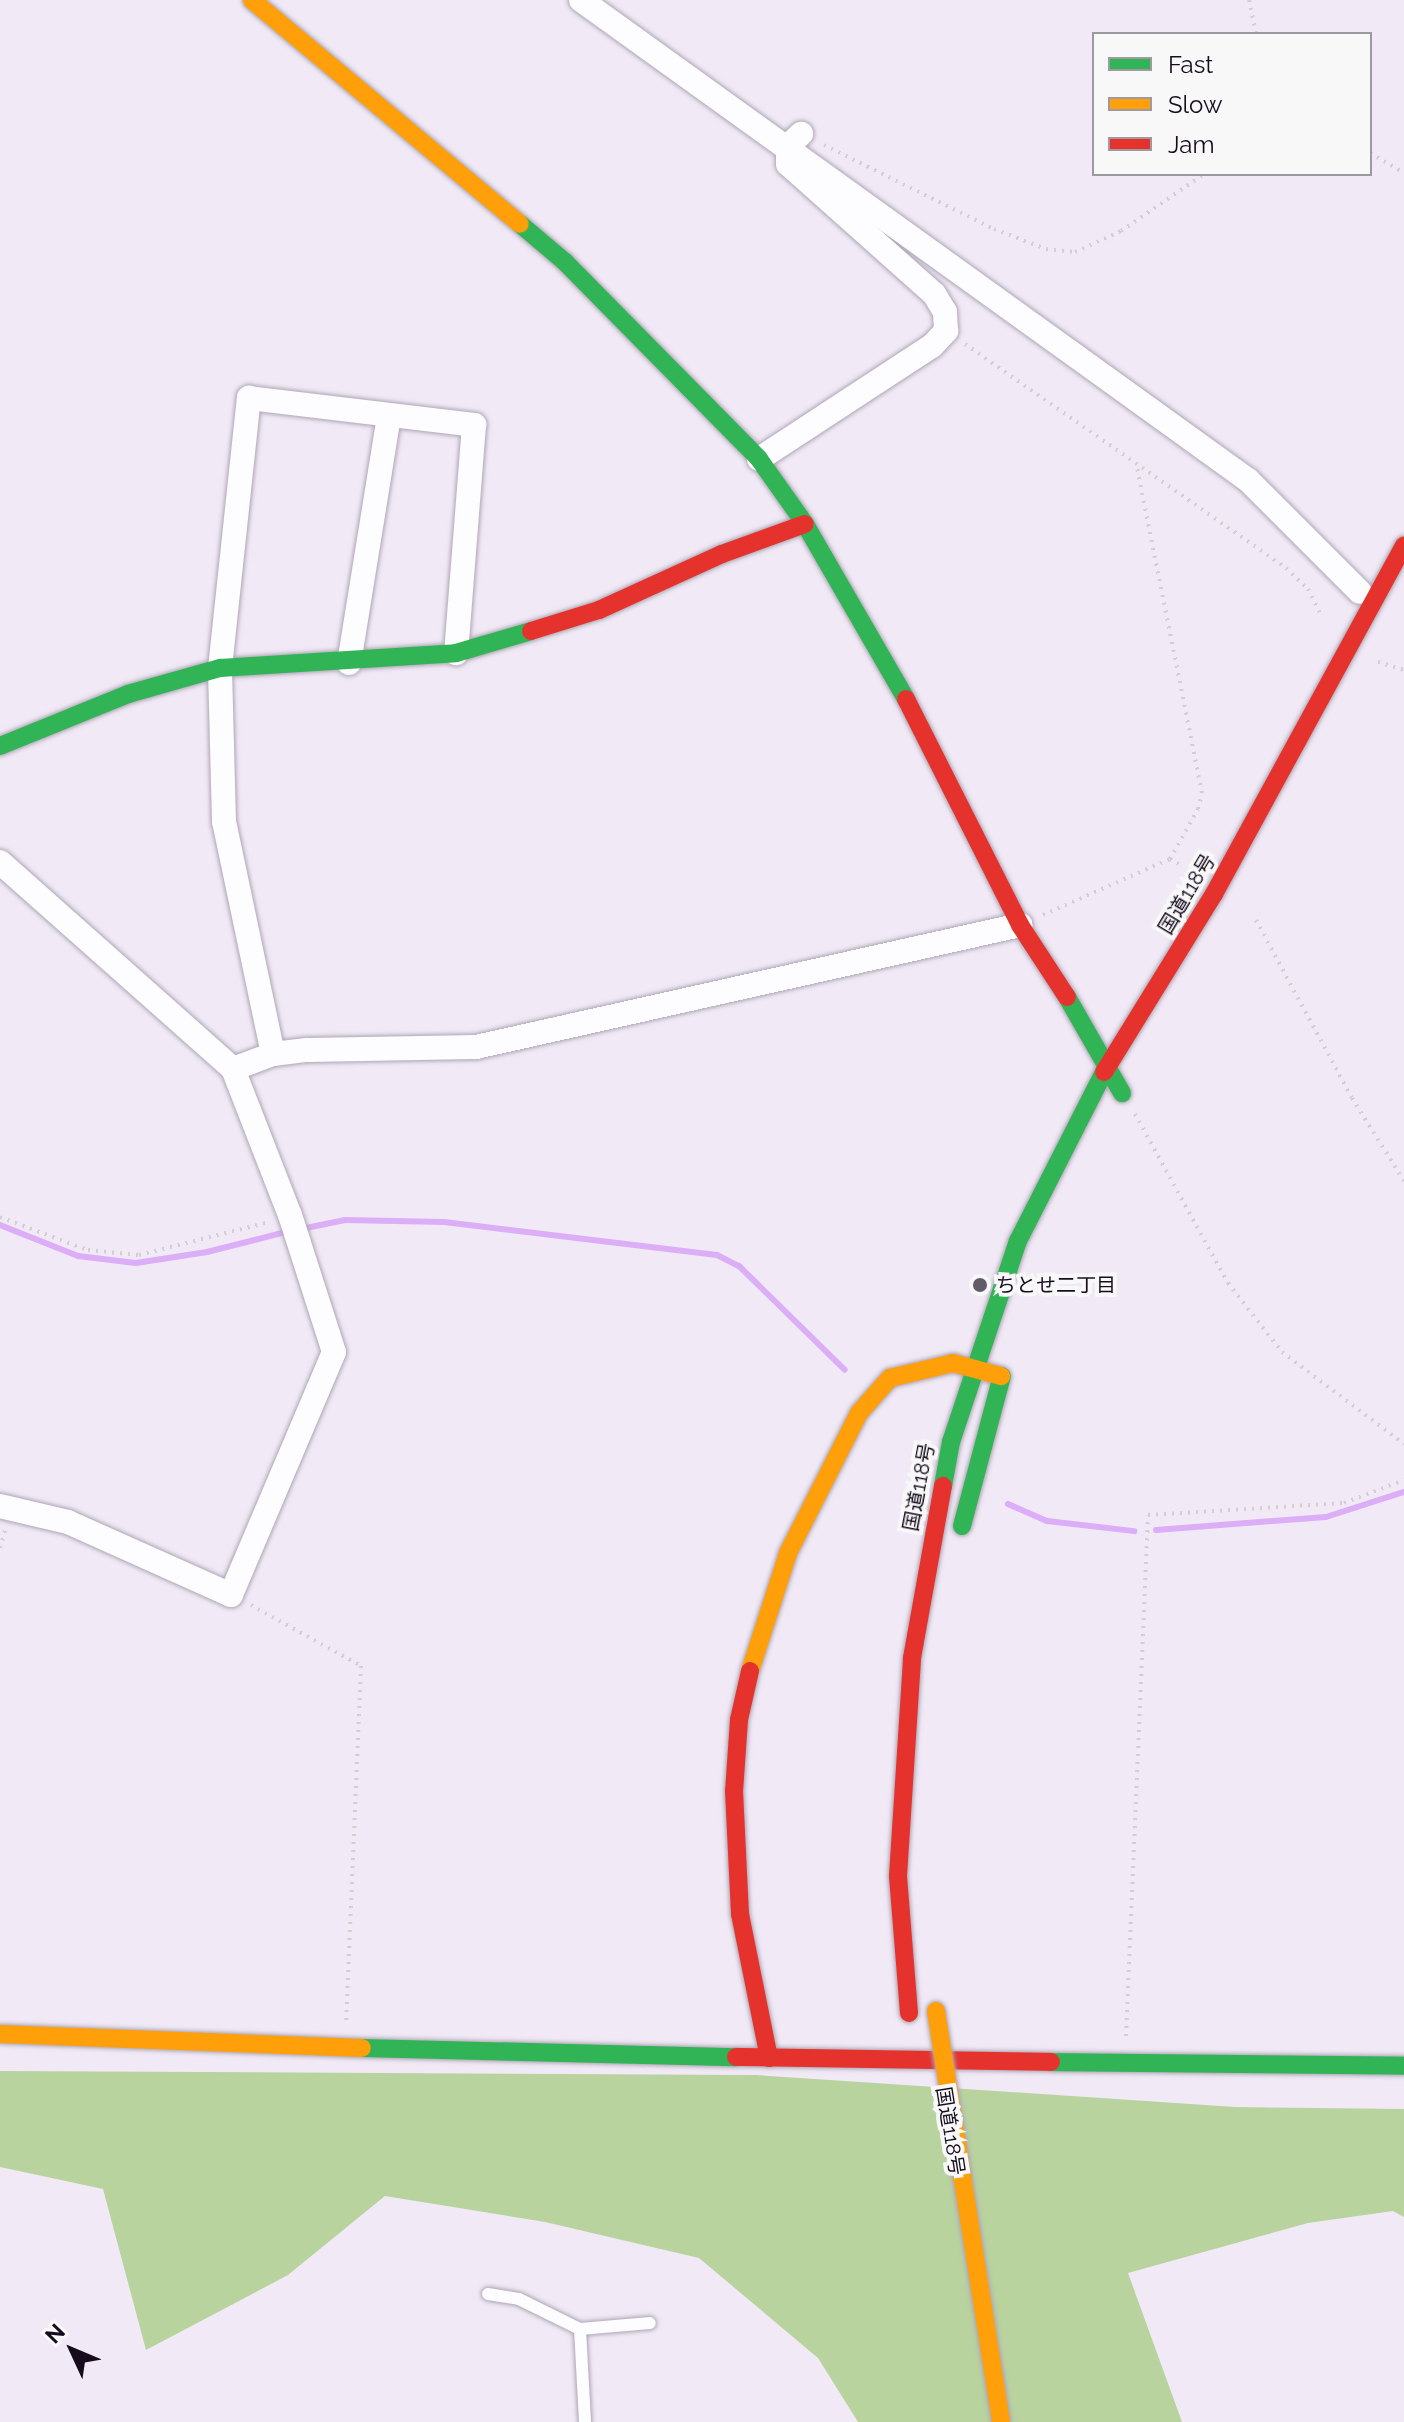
<!DOCTYPE html>
<html>
<head>
<meta charset="utf-8">
<style>
  body { margin:0 }
  #map { position:relative; width:1404px; height:2422px; overflow:hidden; background:#f1eaf6; font-family:Raleway,"Noto Sans JP",sans-serif }
  div>[style] { position:absolute }
  [style*='--x'] { left:calc(var(--x)*1px); top:calc(var(--y)*1px); width:calc(var(--w)*1px); rotate:calc(var(--a)*1deg) }
  .forest>* { inset:0; background:#b9d39f }
  .stream>* { height:6px; margin:-3px; padding:0 3px; transform-origin:3px; border-radius:3px; background:#dbaef7 }
  .path>* { height:4px; margin-top:-2px; transform-origin:0; background:repeating-linear-gradient(90deg,#d1cfd2 0 2px,transparent 0 8px) }
  .roads { filter:drop-shadow(0 0 2px #aea6b5) drop-shadow(0 0 2px #aea6b5) }
  .lane>* { height:12px; margin:-6px; padding:0 6px; transform-origin:6px; border-radius:6px; background:#fdfcfe }
  .street>* { height:24px; margin:-12px; padding:0 12px; transform-origin:12px; border-radius:12px; background:#fdfcfe }
  .fast>* { height:18px; margin:-9px; padding:0 9px; transform-origin:9px; border-radius:9px; background:#30b455 }
  .slow>* { height:18px; margin:-9px; padding:0 9px; transform-origin:9px; border-radius:9px; background:#ff9f0a }
  .jam>* { height:18px; margin:-9px; padding:0 9px; transform-origin:9px; border-radius:9px; background:#e5322d }
  .bridges { filter:drop-shadow(0 0 2px #aea6b5) drop-shadow(0 0 2px #aea6b5) }
  .slow-bridge>* { height:18px; margin:-9px; padding:0 9px; transform-origin:9px; border-radius:9px; background:#ff9f0a }
  .dots>* { width:22px; height:22px; translate:-50% -50%; box-sizing:border-box; border:4px solid #f8f8f8; border-radius:50% }
  span { translate:-50% -50%; white-space:nowrap; text-align:center; line-height:1.15; -webkit-text-stroke:8px #f8f8f8; paint-order:stroke }
  .street-label { font-size:20px; color:#170c1e }
  .poi-label { font-size:20px; color:#170c1e }
  .left { translate:0 -50%; text-align:left }
  .legend { position:absolute; left:1092px; top:32px; width:280px; height:144px; box-sizing:border-box; background:#f8f8f8; border:2px solid #9e9aa1; margin:0; padding:10px 14px; list-style:none; font-size:24px; color:#170c1e }
  .legend li { display:flex; align-items:center; gap:16px; height:40px }
  .legend b { width:40px; border:2px solid #9e9aa1 }
  .north { position:absolute; left:32px; top:2310px; width:80px; height:80px; -webkit-text-stroke:6px #f8f8f8; paint-order:stroke; rotate:314deg; font-size:22px; font-weight:700; line-height:32px; text-align:center; color:#170c1e }
  .north::after { content:''; display:block; margin:auto; width:28px; height:36px; background:#170c1e; clip-path:polygon(50% 0,100% 100%,50% 72%,0 100%) }
</style>
</head>
<body>
<div id="map">
  <div class="forest">
    <i style="clip-path:polygon(0 2071px,756px 2075px,1235px 2107px,1404px 2109px,1404px 2217px,1393px 2211px,1308px 2223px,1128px 2273px,1182px 2422px,858px 2422px,818px 2358px,699px 2258px,545px 2222px,385px 2196px,288px 2275px,146px 2350px,103px 2189px,0 2167px)"></i>
  </div>
  <div class="stream">
    <i style="--x:0;--y:1225;--w:84;--a:21.7"></i>
    <i style="--x:78;--y:1256;--w:58;--a:6.9"></i>
    <i style="--x:136;--y:1263;--w:72;--a:-8.8"></i>
    <i style="--x:207;--y:1252;--w:86;--a:-14.2"></i>
    <i style="--x:301;--y:1229;--w:45;--a:-11.6"></i>
    <i style="--x:345;--y:1220;--w:99;--a:1.2"></i>
    <i style="--x:444;--y:1222;--w:275;--a:6.9"></i>
    <i style="--x:717;--y:1255;--w:25;--a:27"></i>
    <i style="--x:739;--y:1266;--w:148;--a:44.5"></i>
    <i style="--x:1008;--y:1504;--w:43;--a:23.6"></i>
    <i style="--x:1047;--y:1521;--w:88;--a:6.6"></i>
    <i style="--x:1156;--y:1530;--w:170;--a:-4.4"></i>
    <i style="--x:1326;--y:1517;--w:82;--a:-17.8"></i>
  </div>
  <div class="path">
    <i style="--x:1249;--y:0;--w:35;--a:78"></i>
    <i style="--x:824;--y:145;--w:190;--a:26.3"></i>
    <i style="--x:994;--y:229;--w:56;--a:21"></i>
    <i style="--x:1046;--y:249;--w:29;--a:6"></i>
    <i style="--x:1075;--y:252;--w:51;--a:-24.5"></i>
    <i style="--x:1121;--y:231;--w:101;--a:-34.5"></i>
    <i style="--x:1370;--y:153;--w:39;--a:30"></i>
    <i style="--x:965;--y:344;--w:391;--a:34.9"></i>
    <i style="--x:1286;--y:568;--w:30;--a:44"></i>
    <i style="--x:1308;--y:589;--w:28;--a:63"></i>
    <i style="--x:1378;--y:662;--w:27;--a:17"></i>
    <i style="--x:1170;--y:859;--w:13;--a:29"></i>
    <i style="--x:1043;--y:915;--w:139;--a:-23.8"></i>
    <i style="--x:1170;--y:859;--w:57;--a:-60.8"></i>
    <i style="--x:1198;--y:809;--w:16;--a:-76"></i>
    <i style="--x:1202;--y:793;--w:336;--a:-101.3"></i>
    <i style="--x:1256;--y:920;--w:202;--a:61.7"></i>
    <i style="--x:1352;--y:1098;--w:98;--a:57.9"></i>
    <i style="--x:1135;--y:1114;--w:193;--a:61.2"></i>
    <i style="--x:1228;--y:1283;--w:88;--a:52"></i>
    <i style="--x:1282;--y:1352;--w:153;--a:37"></i>
    <i style="--x:0;--y:1217;--w:94;--a:20.6"></i>
    <i style="--x:88;--y:1250;--w:51;--a:5.6"></i>
    <i style="--x:139;--y:1255;--w:134;--a:-14.2"></i>
    <i style="--x:0;--y:1548;--w:19;--a:-74"></i>
    <i style="--x:251;--y:1605;--w:126;--a:29"></i>
    <i style="--x:361;--y:1666;--w:357;--a:92.4"></i>
    <i style="--x:1126;--y:2036;--w:521;--a:-87.58"></i>
    <i style="--x:1148;--y:1515;--w:196;--a:-3.5"></i>
    <i style="--x:1344;--y:1503;--w:64;--a:-21"></i>
  </div>
  <div class="roads">
    <div class="lane">
      <i style="--x:488;--y:2294;--w:31;--a:9"></i>
      <i style="--x:519;--y:2299;--w:68;--a:26.2"></i>
      <i style="--x:580;--y:2329;--w:93;--a:86.9"></i>
      <i style="--x:580;--y:2329;--w:70;--a:-4.9"></i>
    </div>
    <div class="street">
      <i style="--x:581;--y:0;--w:822;--a:35.74"></i>
      <i style="--x:1248;--y:480;--w:158;--a:45"></i>
      <i style="--x:759;--y:459;--w:207;--a:-33.2"></i>
      <i style="--x:932;--y:346;--w:21;--a:-47"></i>
      <i style="--x:946;--y:331;--w:19;--a:-93"></i>
      <i style="--x:945;--y:312;--w:21;--a:-121"></i>
      <i style="--x:934;--y:294;--w:195;--a:-138.3"></i>
      <i style="--x:788;--y:164;--w:18;--a:-90"></i>
      <i style="--x:788;--y:146;--w:18;--a:-43"></i>
      <i style="--x:349;--y:663;--w:251;--a:-80.8"></i>
      <i style="--x:0;--y:862;--w:312;--a:41.6"></i>
      <i style="--x:233;--y:1069;--w:157;--a:68.7"></i>
      <i style="--x:290;--y:1215;--w:144;--a:72.2"></i>
      <i style="--x:334;--y:1352;--w:264;--a:113"></i>
      <i style="--x:231;--y:1595;--w:179;--a:-155.9"></i>
      <i style="--x:68;--y:1522;--w:70;--a:-166.8"></i>
      <i style="--x:273;--y:1054;--w:237;--a:-101.9"></i>
      <i style="--x:224;--y:822;--w:154;--a:-91.5"></i>
      <i style="--x:220;--y:668;--w:272;--a:-83.9"></i>
      <i style="--x:249;--y:398;--w:227;--a:6.8"></i>
      <i style="--x:474;--y:425;--w:229;--a:94.5"></i>
      <i style="--x:233;--y:1069;--w:43;--a:-20.6"></i>
      <i style="--x:273;--y:1054;--w:34;--a:-7"></i>
      <i style="--x:307;--y:1050;--w:169;--a:-1"></i>
      <i style="--x:476;--y:1047;--w:558;--a:-12.64"></i>
    </div>
    <div class="fast">
      <i style="--x:520;--y:224;--w:59;--a:40.2"></i>
      <i style="--x:565;--y:262;--w:276;--a:45.4"></i>
      <i style="--x:759;--y:459;--w:80;--a:54.7"></i>
      <i style="--x:805;--y:524;--w:202;--a:60"></i>
      <i style="--x:0;--y:746;--w:138;--a:-22.1"></i>
      <i style="--x:128;--y:694;--w:96;--a:-15.8"></i>
      <i style="--x:220;--y:668;--w:236;--a:-3.6"></i>
      <i style="--x:456;--y:653;--w:78;--a:-16.3"></i>
      <i style="--x:1067;--y:997;--w:111;--a:60.2"></i>
      <i style="--x:943;--y:1486;--w:45;--a:-79.7"></i>
      <i style="--x:951;--y:1442;--w:212;--a:-71.6"></i>
      <i style="--x:1018;--y:1241;--w:190;--a:-63"></i>
      <i style="--x:962;--y:1526;--w:155;--a:-75.1"></i>
      <i style="--x:362;--y:2048;--w:374;--a:1.4"></i>
      <i style="--x:1051;--y:2062;--w:353;--a:0.6"></i>
    </div>
    <div class="slow">
      <i style="--x:252;--y:0;--w:349;--a:39.9"></i>
      <i style="--x:750;--y:1671;--w:124;--a:-72.1"></i>
      <i style="--x:788;--y:1553;--w:157;--a:-63.1"></i>
      <i style="--x:859;--y:1413;--w:47;--a:-48.5"></i>
      <i style="--x:890;--y:1378;--w:65;--a:-13.4"></i>
      <i style="--x:953;--y:1363;--w:50;--a:15.2"></i>
      <i style="--x:0;--y:2034;--w:362;--a:2.2"></i>
    </div>
    <div class="jam">
      <i style="--x:531;--y:631;--w:71;--a:-17.2"></i>
      <i style="--x:599;--y:610;--w:135;--a:-24.5"></i>
      <i style="--x:722;--y:554;--w:88;--a:-19.9"></i>
      <i style="--x:906;--y:699;--w:253;--a:63.2"></i>
      <i style="--x:1020;--y:925;--w:86;--a:56.9"></i>
      <i style="--x:1104;--y:1072;--w:209;--a:-58.3"></i>
      <i style="--x:1214;--y:894;--w:397;--a:-61.4"></i>
      <i style="--x:750;--y:1671;--w:50;--a:102.7"></i>
      <i style="--x:739;--y:1720;--w:71;--a:94"></i>
      <i style="--x:734;--y:1791;--w:123;--a:87.2"></i>
      <i style="--x:740;--y:1914;--w:147;--a:78.6"></i>
      <i style="--x:909;--y:2013;--w:137;--a:-94.6"></i>
      <i style="--x:898;--y:1876;--w:218;--a:-86.3"></i>
      <i style="--x:912;--y:1658;--w:175;--a:-79.8"></i>
      <i style="--x:736;--y:2057;--w:315;--a:0.9"></i>
    </div>
  </div>
  <div class="bridges">
    <div class="slow-bridge">
      <i style="--x:936;--y:2011;--w:416;--a:81"></i>
    </div>
  </div>
  <div class="dots">
    <i style="left:980px;top:1285px;background:#635a6a"></i>
  </div>
  <div class="street-label">
    <span style="left:1187px;top:894px;rotate:-59deg">国道118号</span>
    <span style="left:919px;top:1487px;rotate:-79deg">国道118号</span>
    <span style="left:950px;top:2131px;rotate:81deg">国道118号</span>
  </div>
  <div class="poi-label">
    <span class="left" style="left:996px;top:1285px">ちとせ二丁目</span>
  </div>
  <ul class="legend">
  <li><b style="height:10px;background:#30b455"></b>Fast</li>
  <li><b style="height:10px;background:#ff9f0a"></b>Slow</li>
  <li><b style="height:10px;background:#e5322d"></b>Jam</li>
  </ul>
  <div class="north">N</div>
</div>
</body>
</html>
